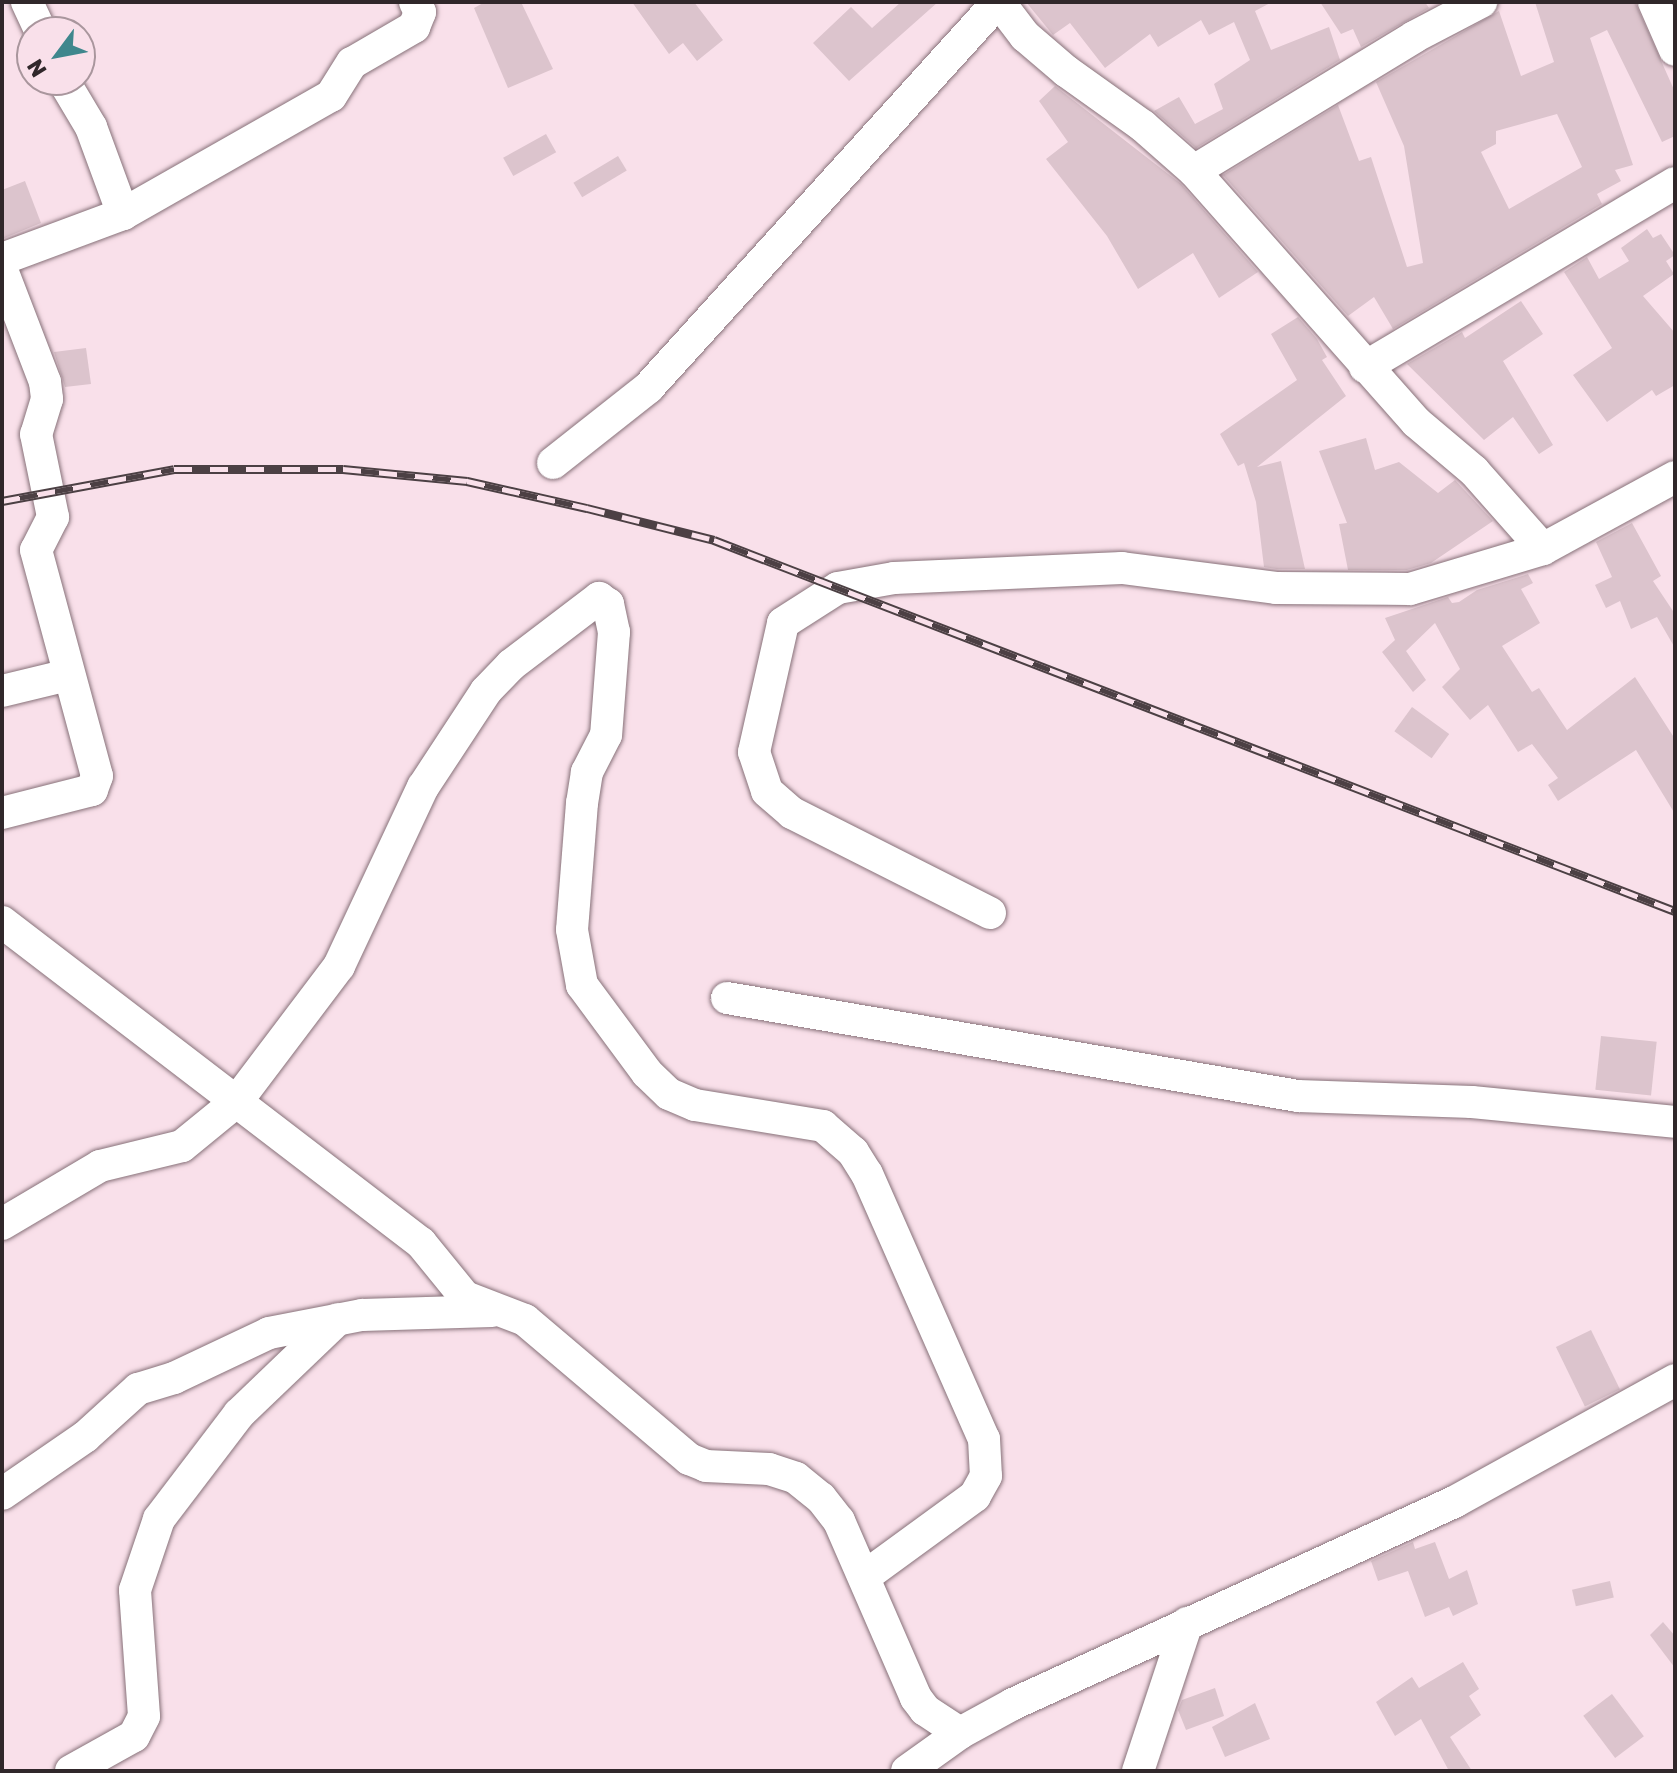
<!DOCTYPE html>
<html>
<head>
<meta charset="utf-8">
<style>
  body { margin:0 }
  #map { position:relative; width:1677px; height:1773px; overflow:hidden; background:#f9e0ea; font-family:Rubik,sans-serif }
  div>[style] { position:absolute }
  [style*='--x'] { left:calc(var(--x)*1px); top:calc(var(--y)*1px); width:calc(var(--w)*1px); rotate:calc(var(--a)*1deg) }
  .building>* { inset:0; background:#dcc4cd; transform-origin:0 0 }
  .roads { filter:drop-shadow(0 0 2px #877179) drop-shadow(0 0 2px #877179) }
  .minor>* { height:32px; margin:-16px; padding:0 16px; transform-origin:16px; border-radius:16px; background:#fff }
  .rail>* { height:9px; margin-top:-4.5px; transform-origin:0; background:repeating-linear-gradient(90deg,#f9e0ea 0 18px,#4c4044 0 36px); box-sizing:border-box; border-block:2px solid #4c4044 }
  span { translate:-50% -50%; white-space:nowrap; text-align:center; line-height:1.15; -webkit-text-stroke:8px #f9e0ea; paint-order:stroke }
  .frame { position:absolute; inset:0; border:4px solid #30272a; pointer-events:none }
  .north { position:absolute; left:16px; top:16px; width:80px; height:80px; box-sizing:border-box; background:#f9e0ea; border:2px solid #a9969d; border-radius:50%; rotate:238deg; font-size:22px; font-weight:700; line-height:32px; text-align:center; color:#30272a }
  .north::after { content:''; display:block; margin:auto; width:28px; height:36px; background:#3f878d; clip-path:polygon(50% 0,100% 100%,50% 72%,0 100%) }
</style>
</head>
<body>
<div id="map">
  <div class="building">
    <i style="clip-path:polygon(485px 2px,521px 2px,553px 69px,508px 88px,474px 8px)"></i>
    <i style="clip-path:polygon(632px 2px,694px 2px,723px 40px,697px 61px,683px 43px,669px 54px)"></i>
    <i style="clip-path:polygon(901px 2px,938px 2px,849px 81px,813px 43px,851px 7px,872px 28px)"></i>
    <i style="clip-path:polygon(1026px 2px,1272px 2px,1255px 11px,1271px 50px,1329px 27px,1340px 60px,1196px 148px,1154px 111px,1179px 97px,1195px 124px,1223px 109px,1214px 84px,1250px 60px,1234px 22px,1209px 35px,1201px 20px,1158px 47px,1150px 34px,1105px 68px,1070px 23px,1053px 35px)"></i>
    <i style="clip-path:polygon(1320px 2px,1425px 2px,1429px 8px,1361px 47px,1353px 29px,1341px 34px)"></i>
    <i style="clip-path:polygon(evenodd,1535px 2px,1635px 2px,1675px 92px,1675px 136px,1662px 142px,1607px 30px,1590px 38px,1633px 165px,1615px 170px,1621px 181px,1597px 194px,1602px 204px,1393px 329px,1374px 297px,1348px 316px,1223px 175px,1338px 105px,1359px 161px,1371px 157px,1407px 267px,1423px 263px,1404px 146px,1376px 82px,1499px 11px,1521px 76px,1554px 62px,1535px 2px,1557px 114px,1582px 167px,1509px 209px,1481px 152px,1496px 144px,1496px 131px,1557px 114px)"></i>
    <i style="clip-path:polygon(1055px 86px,1181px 184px,1258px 272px,1219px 298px,1193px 253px,1138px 289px,1107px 236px,1046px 159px,1068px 142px,1039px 101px)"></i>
    <i style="left:546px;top:134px;width:21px;height:49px;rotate:61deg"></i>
    <i style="left:618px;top:156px;width:17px;height:52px;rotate:59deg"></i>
    <i style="clip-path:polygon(25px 181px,41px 223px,2px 239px,2px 190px)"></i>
    <i style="clip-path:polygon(1647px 229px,1653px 238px,1661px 234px,1675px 255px,1666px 261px,1674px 274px,1643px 296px,1675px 333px,1675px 385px,1656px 396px,1652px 390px,1607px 422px,1573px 375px,1612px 348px,1564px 272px,1587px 257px,1599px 279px,1629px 261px,1621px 248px)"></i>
    <i style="clip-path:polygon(1521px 301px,1543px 334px,1503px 361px,1553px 445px,1539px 454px,1513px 417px,1484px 440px,1407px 364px,1462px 332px,1465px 338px)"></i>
    <i style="clip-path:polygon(1298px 317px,1317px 339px,1327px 357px,1322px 360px,1346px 396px,1257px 467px,1281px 461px,1305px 569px,1277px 569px,1264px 567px,1256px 502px,1244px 463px,1238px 466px,1220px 434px,1297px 380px,1271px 334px)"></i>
    <i style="clip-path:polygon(86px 348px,91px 384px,65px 387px,54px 352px)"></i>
    <i style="clip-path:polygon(1366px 438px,1375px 470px,1399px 462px,1438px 493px,1455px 480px,1493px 521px,1431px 563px,1407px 570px,1348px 570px,1339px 524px,1347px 523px,1319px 451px)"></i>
    <i style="clip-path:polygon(1632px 523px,1661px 576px,1653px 581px,1675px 614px,1675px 648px,1657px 617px,1631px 629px,1620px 601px,1606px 608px,1595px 585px,1612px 577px,1596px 542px)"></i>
    <i style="clip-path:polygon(1528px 574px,1533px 583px,1521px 589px,1540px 623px,1502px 646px,1532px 692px,1539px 688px,1567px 730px,1635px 677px,1675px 739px,1675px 814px,1636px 750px,1558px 801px,1548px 785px,1558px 778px,1532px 744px,1518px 752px,1488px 705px,1470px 720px,1442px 687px,1460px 669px,1435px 623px,1406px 651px,1426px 680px,1413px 692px,1382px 652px,1395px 640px,1385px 618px,1448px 597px,1452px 603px,1459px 602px,1477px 590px)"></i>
    <i style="left:1412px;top:707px;width:46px;height:30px;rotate:36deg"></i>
    <i style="left:1601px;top:1036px;width:56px;height:54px;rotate:6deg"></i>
    <i style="left:1591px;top:1330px;width:66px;height:39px;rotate:64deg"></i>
    <i style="clip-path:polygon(1413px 1542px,1415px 1549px,1435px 1542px,1449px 1579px,1467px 1570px,1478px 1604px,1453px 1616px,1449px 1607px,1425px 1617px,1408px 1571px,1378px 1581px,1371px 1561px)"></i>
    <i style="left:1610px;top:1581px;width:17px;height:39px;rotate:77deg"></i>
    <i style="clip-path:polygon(1663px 1622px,1675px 1636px,1675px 1668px,1650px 1635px)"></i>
    <i style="clip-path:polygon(1463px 1662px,1479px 1689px,1469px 1696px,1481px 1715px,1450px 1737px,1472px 1771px,1449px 1771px,1421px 1719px,1395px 1736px,1376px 1702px,1412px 1677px,1419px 1688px)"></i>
    <i style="clip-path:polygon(1215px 1688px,1224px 1716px,1186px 1730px,1178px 1710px,1182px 1700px)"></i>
    <i style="left:1612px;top:1694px;width:53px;height:36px;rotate:53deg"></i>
    <i style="clip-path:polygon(1255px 1703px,1270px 1739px,1225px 1757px,1212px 1727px)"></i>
  </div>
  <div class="roads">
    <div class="minor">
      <i style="--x:27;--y:2;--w:33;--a:65"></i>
      <i style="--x:999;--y:2;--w:43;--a:52.6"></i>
      <i style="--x:1025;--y:36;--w:54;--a:40.5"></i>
      <i style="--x:1066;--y:71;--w:95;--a:35.5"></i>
      <i style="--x:1143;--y:126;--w:68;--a:41.4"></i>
      <i style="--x:1194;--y:171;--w:335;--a:48.5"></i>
      <i style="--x:1416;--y:422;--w:76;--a:40.2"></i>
      <i style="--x:1474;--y:471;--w:104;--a:48.5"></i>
      <i style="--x:1654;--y:2;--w:52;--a:66.4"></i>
      <i style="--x:63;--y:80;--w:55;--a:59.2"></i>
      <i style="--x:91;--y:127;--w:93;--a:69.8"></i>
      <i style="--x:1194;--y:171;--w:258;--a:-31.3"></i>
      <i style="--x:1414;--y:37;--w:76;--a:-27.6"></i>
      <i style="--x:2;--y:259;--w:129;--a:-20.4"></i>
      <i style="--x:123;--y:214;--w:239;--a:-29.6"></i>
      <i style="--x:331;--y:96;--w:39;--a:-58"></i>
      <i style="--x:352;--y:63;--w:72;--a:-30.1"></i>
      <i style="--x:414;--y:27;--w:16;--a:-68"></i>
      <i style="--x:420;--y:12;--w:11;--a:-117"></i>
      <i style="--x:2;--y:270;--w:120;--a:69"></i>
      <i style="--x:45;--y:382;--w:17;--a:83"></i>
      <i style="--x:47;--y:399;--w:37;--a:107"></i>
      <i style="--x:36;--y:434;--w:85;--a:78.4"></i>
      <i style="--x:53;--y:517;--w:37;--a:117"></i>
      <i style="--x:36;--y:550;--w:234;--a:74.9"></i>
      <i style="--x:97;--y:776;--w:15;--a:110"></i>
      <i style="--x:92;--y:790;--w:93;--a:165.7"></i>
      <i style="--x:1365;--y:367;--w:360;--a:-30.7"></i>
      <i style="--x:553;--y:463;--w:121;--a:-38.3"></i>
      <i style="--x:648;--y:388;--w:521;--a:-47.8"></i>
      <i style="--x:2;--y:691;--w:68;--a:-13.6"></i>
      <i style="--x:990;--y:913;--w:222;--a:-153.2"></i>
      <i style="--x:792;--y:813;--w:33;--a:-139"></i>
      <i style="--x:767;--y:791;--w:41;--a:-108.4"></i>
      <i style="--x:754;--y:752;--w:132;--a:-77.3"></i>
      <i style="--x:783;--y:623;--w:65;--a:-32.5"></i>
      <i style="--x:838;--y:588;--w:57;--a:-10.1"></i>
      <i style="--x:894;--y:578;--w:228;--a:-2.5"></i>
      <i style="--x:1122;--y:568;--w:155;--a:7.4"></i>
      <i style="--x:1276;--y:588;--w:134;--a:0.4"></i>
      <i style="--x:1410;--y:589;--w:139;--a:-16.7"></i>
      <i style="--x:1543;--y:549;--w:150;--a:-28.6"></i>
      <i style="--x:2;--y:922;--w:528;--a:37.46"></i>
      <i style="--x:421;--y:1243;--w:70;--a:50.8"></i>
      <i style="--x:465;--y:1297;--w:64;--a:21"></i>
      <i style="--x:525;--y:1320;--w:215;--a:40.3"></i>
      <i style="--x:689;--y:1459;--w:18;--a:22"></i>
      <i style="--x:706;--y:1466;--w:63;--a:2.7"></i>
      <i style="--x:769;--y:1469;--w:28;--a:18"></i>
      <i style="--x:796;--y:1478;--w:32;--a:39"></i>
      <i style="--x:821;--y:1498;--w:29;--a:52"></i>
      <i style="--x:839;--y:1521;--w:193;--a:66.5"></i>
      <i style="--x:916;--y:1698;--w:15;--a:53"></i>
      <i style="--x:925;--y:1710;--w:42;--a:33.3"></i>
      <i style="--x:727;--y:998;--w:579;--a:9.74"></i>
      <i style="--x:1298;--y:1096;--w:174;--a:2"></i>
      <i style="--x:1472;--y:1102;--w:204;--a:5.6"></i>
      <i style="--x:2;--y:1224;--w:114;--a:-30.6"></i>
      <i style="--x:100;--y:1166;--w:84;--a:-13.7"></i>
      <i style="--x:182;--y:1146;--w:71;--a:-39.3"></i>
      <i style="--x:237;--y:1101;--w:169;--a:-52.9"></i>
      <i style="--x:339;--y:966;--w:198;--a:-64.9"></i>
      <i style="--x:423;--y:787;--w:115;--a:-56.7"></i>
      <i style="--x:486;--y:691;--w:36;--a:-46"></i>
      <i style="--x:511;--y:665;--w:111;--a:-37.3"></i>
      <i style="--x:599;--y:598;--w:11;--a:34"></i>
      <i style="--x:608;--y:604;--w:29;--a:78"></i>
      <i style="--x:614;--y:632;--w:103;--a:94.4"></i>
      <i style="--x:606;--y:735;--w:42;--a:117.2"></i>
      <i style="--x:587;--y:772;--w:31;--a:99"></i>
      <i style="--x:582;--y:803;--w:127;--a:94.5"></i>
      <i style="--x:572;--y:930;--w:56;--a:79.7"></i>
      <i style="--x:582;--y:985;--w:109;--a:53.5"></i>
      <i style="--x:647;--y:1073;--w:30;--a:44"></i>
      <i style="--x:669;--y:1094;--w:28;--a:23"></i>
      <i style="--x:695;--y:1105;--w:130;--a:9.3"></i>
      <i style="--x:823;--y:1126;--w:40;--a:41"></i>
      <i style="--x:853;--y:1152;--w:26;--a:58"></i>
      <i style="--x:867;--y:1174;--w:290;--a:66.2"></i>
      <i style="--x:984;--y:1439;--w:37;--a:87"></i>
      <i style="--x:986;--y:1476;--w:23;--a:119"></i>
      <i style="--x:975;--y:1496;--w:137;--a:143.9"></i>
      <i style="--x:2;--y:1494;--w:101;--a:-34.5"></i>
      <i style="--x:85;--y:1437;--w:72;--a:-42.2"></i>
      <i style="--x:138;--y:1389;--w:38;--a:-17"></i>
      <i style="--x:174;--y:1378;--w:105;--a:-25.3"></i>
      <i style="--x:269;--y:1333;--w:95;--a:-11"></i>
      <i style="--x:362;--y:1315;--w:130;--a:-1.8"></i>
      <i style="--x:71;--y:1771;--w:72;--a:-29.1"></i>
      <i style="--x:134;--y:1736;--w:22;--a:-63"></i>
      <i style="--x:144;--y:1716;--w:126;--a:-94.1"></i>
      <i style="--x:135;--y:1590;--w:75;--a:-71.3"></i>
      <i style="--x:159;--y:1519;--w:132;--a:-52.7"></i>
      <i style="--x:239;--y:1414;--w:137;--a:-43.8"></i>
      <i style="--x:907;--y:1771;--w:65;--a:-35.6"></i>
      <i style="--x:960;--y:1733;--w:60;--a:-28.7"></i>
      <i style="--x:1013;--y:1704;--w:487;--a:-24.6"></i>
      <i style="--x:1456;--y:1501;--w:250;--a:-28.9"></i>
      <i style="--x:1138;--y:1771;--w:156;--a:-71.7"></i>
    </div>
  </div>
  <div class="rail">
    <i style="--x:2;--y:501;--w:175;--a:-10.5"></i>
    <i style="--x:174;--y:469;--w:169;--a:0"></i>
    <i style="--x:343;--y:469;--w:125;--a:5.5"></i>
    <i style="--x:467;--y:481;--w:123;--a:12.7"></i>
    <i style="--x:587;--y:508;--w:131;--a:14.1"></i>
    <i style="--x:714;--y:540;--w:1030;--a:21.11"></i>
  </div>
  <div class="frame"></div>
  <div class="north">N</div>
</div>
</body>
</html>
